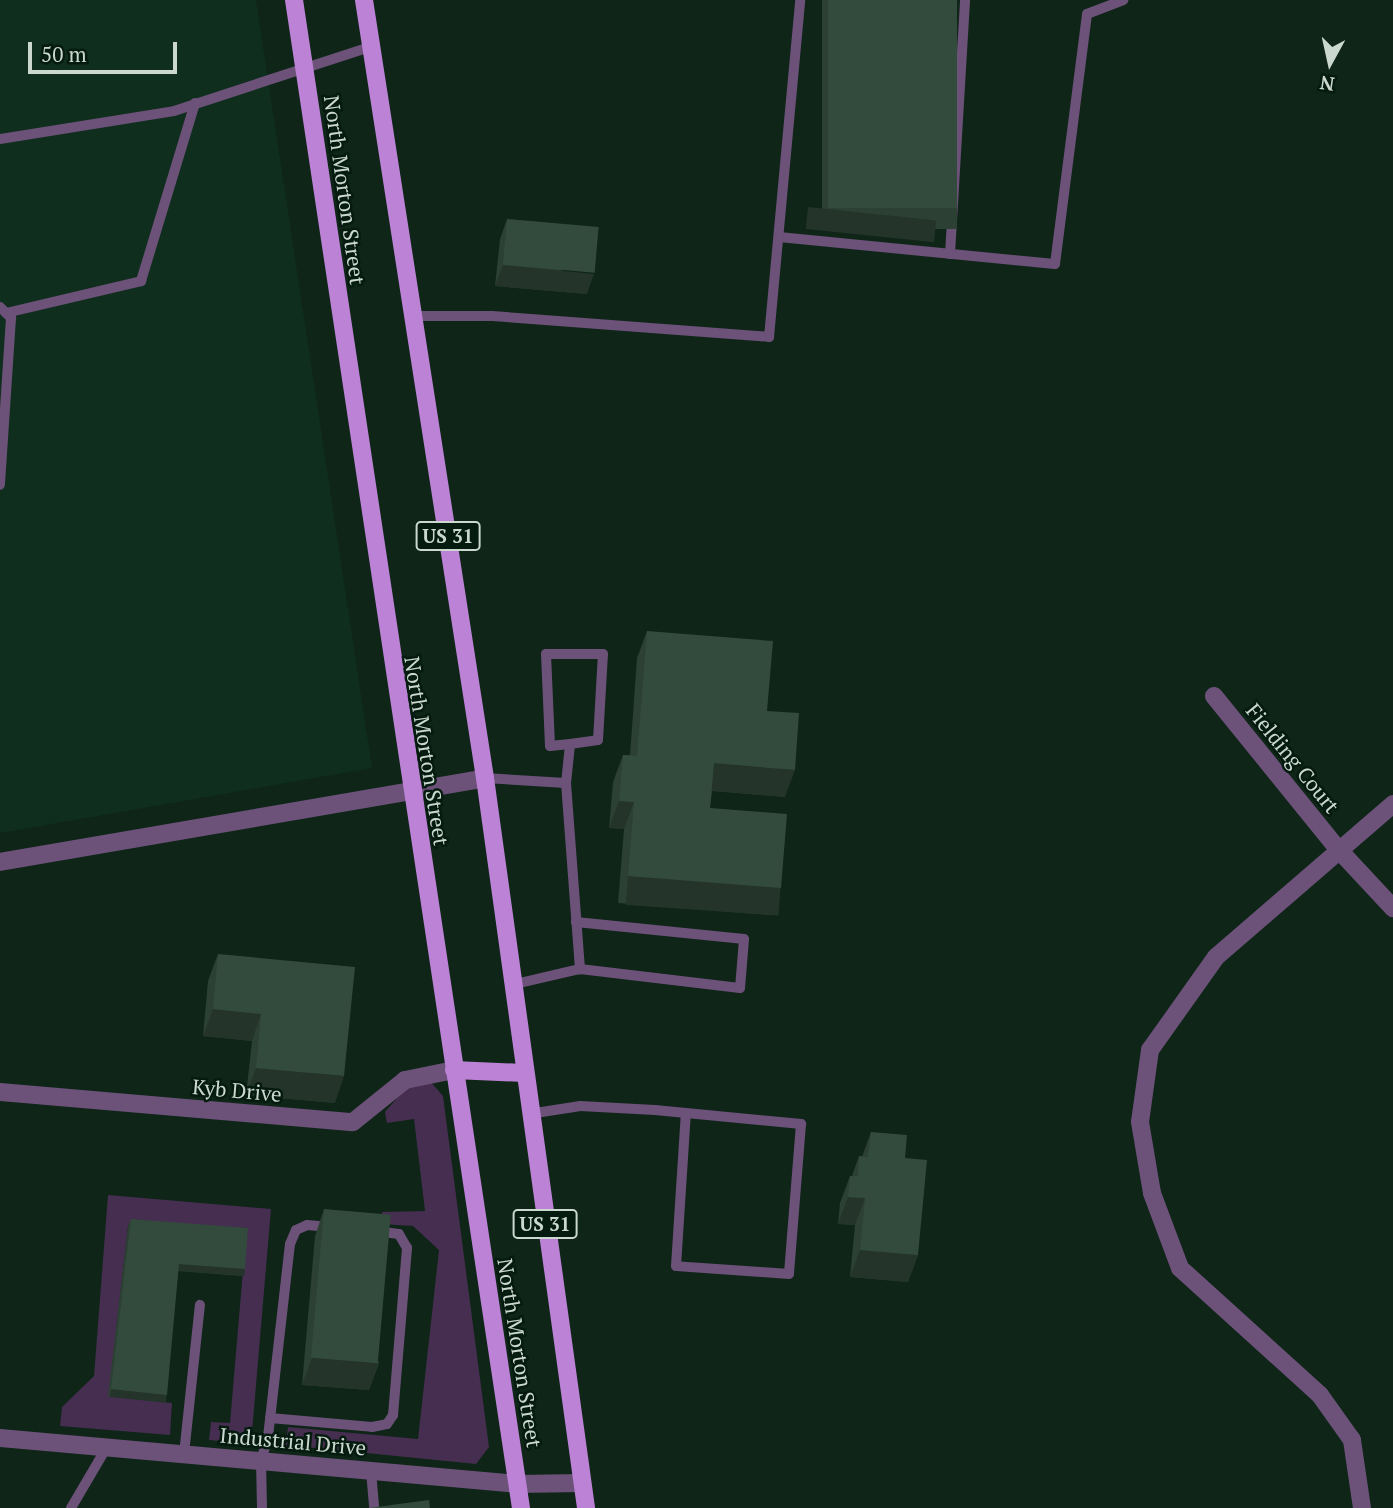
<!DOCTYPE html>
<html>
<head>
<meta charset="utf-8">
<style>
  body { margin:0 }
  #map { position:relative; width:1393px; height:1508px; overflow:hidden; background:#0e2518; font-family:"PT Serif",serif }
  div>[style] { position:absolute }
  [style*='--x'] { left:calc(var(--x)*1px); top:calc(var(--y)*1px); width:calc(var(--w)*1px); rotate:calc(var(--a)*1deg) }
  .built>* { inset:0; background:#102e1d }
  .green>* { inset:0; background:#452e4f }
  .service>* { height:10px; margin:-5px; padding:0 5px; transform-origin:5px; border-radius:5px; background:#6c5179 }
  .minor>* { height:18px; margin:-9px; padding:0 9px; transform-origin:9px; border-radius:9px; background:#6c5179 }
  .primary>* { height:18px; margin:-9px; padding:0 9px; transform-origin:9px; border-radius:9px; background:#bb82d5 }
  .wall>* { inset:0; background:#2c4034; transform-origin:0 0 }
  .shaded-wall>* { inset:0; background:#24342a; transform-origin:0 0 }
  .building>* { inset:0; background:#334b3c; transform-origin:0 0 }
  span { translate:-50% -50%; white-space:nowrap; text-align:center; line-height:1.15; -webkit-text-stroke:5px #051b0f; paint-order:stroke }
  .shield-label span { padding:2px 5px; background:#051b0f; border:2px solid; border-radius:5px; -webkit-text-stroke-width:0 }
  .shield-label { font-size:19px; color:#cbd8d0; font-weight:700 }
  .street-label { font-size:21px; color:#cbd8d0 }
  .north { position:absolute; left:1295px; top:28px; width:70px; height:70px; -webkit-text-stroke:5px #051b0f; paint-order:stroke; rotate:188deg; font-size:19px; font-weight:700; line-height:28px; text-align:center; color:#cbd8d0 }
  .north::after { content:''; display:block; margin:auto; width:24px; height:32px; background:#cbd8d0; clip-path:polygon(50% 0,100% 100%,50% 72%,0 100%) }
  .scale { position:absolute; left:28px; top:42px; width:149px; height:32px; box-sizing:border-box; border:4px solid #cbd8d0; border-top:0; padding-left:9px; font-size:21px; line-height:24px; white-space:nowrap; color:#cbd8d0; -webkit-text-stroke:5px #051b0f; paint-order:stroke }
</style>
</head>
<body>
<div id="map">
  <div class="built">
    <i style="clip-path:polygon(0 0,256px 0,372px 768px,0 833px)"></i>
  </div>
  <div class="green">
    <i style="clip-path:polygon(430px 1081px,443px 1096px,489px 1447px,476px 1464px,286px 1445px,288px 1427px,418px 1439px,439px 1250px,413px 1226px,381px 1224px,382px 1212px,425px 1211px,414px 1119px,387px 1123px,385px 1112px,410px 1083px)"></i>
    <i style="clip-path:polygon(108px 1195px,271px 1209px,251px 1444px,209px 1440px,211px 1422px,230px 1423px,246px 1235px,128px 1226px,109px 1396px,172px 1403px,170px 1435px,60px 1426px,62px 1407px,94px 1376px)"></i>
  </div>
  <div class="service">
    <i style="--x:0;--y:139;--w:176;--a:-9.1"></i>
    <i style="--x:174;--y:111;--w:206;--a:-18.1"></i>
    <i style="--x:779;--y:237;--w:277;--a:5.6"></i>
    <i style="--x:1055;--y:264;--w:252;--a:-82.7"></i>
    <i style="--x:1087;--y:14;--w:39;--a:-21"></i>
    <i style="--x:950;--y:254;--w:254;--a:-86.6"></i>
    <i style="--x:0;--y:307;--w:16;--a:45"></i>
    <i style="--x:11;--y:318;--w:167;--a:93.8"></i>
    <i style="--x:6;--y:313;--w:139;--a:-13.3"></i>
    <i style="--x:141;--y:281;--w:186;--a:-73.1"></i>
    <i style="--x:414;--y:316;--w:78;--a:0"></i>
    <i style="--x:492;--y:316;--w:278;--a:4.3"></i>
    <i style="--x:769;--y:337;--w:338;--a:-84.7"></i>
    <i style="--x:485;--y:778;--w:81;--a:3.5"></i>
    <i style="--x:566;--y:783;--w:187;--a:85.7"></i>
    <i style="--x:580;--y:969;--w:161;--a:6.8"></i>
    <i style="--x:740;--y:988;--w:49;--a:-85.3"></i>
    <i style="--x:744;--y:939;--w:169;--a:-174.2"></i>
    <i style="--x:566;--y:783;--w:39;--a:-84"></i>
    <i style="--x:570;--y:744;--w:28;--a:-8"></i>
    <i style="--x:598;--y:740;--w:86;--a:-86.7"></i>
    <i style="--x:603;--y:654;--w:57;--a:180"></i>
    <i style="--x:546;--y:654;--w:92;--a:87.5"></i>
    <i style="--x:550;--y:746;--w:20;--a:-6"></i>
    <i style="--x:511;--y:985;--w:71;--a:-13.1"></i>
    <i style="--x:529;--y:1114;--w:52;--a:-8.9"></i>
    <i style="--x:580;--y:1106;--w:75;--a:3.1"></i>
    <i style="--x:655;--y:1110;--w:147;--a:5.5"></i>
    <i style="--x:801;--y:1124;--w:150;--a:94.6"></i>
    <i style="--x:789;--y:1274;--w:113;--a:-176"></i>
    <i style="--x:676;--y:1266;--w:153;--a:-86.3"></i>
    <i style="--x:270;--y:1418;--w:102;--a:5"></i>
    <i style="--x:372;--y:1427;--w:15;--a:-11"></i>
    <i style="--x:387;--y:1424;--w:11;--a:-56"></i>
    <i style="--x:393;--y:1415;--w:168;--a:-85.2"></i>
    <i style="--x:407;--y:1248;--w:16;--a:-120"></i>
    <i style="--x:399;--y:1234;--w:23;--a:-173"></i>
    <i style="--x:184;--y:1454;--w:150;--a:-83.9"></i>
    <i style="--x:371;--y:1471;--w:37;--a:85"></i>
    <i style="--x:71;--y:1508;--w:71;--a:-59.5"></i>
    <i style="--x:262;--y:1508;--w:47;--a:-91.2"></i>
    <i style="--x:261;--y:1461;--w:25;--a:-74"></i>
    <i style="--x:268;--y:1437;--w:194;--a:-83.5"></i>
    <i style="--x:290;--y:1244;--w:15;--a:-67"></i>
    <i style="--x:296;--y:1230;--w:12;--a:-24"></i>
    <i style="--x:307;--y:1225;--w:25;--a:5"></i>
  </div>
  <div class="minor">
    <i style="--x:1214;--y:696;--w:197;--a:51"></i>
    <i style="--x:1338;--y:849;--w:81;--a:47"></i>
    <i style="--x:0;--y:862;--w:492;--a:-9.8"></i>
    <i style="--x:0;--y:1092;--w:354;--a:4.9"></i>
    <i style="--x:353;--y:1122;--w:67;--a:-38.9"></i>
    <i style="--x:405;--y:1080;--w:50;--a:-11.5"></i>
    <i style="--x:0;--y:1438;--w:519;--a:5.08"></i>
    <i style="--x:517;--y:1484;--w:65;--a:-0.9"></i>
    <i style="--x:1362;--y:1508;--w:69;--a:-98.4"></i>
    <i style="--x:1352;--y:1440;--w:55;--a:-125.4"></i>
    <i style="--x:1320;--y:1395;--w:189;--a:-137.8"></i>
    <i style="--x:1180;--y:1268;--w:80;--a:-110.5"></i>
    <i style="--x:1152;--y:1193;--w:72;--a:-99.6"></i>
    <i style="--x:1140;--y:1122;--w:73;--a:-82.1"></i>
    <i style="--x:1150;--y:1050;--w:114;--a:-54.6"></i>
    <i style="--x:1216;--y:957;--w:234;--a:-40.8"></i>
  </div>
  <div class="primary">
    <i style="--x:294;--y:0;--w:1525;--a:81.44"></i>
    <i style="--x:364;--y:0;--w:787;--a:81.16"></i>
    <i style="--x:485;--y:778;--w:737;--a:82.12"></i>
    <i style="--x:454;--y:1070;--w:70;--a:2.5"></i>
  </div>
  <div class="wall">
    <i style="left:822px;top:0;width:135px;height:229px"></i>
    <i style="clip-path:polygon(507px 219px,587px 294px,495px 286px,500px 239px)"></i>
    <i style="clip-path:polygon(647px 631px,767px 711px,785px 797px,712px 791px,710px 808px,772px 915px,618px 903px,624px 829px,609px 828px,613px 782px,623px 755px,630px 755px,637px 658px)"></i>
    <i style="clip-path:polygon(218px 954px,335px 1103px,246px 1095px,252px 1041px,203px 1036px,208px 981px)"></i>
    <i style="clip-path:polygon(871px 1132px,905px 1158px,918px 1255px,908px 1282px,850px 1277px,855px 1225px,838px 1224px,840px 1203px,850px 1176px,852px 1176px,859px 1156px,862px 1157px)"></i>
    <i style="clip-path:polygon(324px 1209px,379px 1363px,369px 1390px,302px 1385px,315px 1236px)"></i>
    <i style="clip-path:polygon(131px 1219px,245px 1269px,242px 1276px,178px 1271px,165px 1402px,108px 1396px,128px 1226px)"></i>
  </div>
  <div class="shaded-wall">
    <i style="left:808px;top:207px;width:129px;height:22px;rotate:6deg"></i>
    <i style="clip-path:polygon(503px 265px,594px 274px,587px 294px,495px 286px)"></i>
    <i style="clip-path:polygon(714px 763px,795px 770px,785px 797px,704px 790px)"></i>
    <i style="clip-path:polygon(619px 801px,634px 802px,624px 829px,609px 828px)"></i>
    <i style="left:628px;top:876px;width:153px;height:29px;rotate:4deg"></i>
    <i style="clip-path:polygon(213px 1009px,261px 1014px,252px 1041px,203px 1036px)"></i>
    <i style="clip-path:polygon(256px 1068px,344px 1076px,335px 1103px,246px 1095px)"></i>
    <i style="clip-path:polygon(848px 1197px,865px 1198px,855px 1225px,838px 1224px)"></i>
    <i style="clip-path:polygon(860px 1250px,918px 1255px,908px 1282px,850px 1277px)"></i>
    <i style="left:179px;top:1264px;width:66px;height:7px;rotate:4deg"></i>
    <i style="clip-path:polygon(312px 1358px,379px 1363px,369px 1390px,302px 1385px)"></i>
    <i style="left:111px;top:1389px;width:56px;height:8px;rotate:6deg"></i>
  </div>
  <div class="building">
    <i style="left:828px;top:0;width:129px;height:208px"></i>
    <i style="left:507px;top:219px;width:92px;height:46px;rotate:5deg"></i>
    <i style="clip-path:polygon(647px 631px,773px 641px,767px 711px,799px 713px,795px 770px,714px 763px,710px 808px,787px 814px,781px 888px,628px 876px,634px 802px,619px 801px,623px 755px,637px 756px)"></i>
    <i style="clip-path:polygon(218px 954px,355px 967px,344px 1076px,256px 1068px,261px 1014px,213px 1009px)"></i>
    <i style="clip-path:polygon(871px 1132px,907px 1135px,905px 1158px,927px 1160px,918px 1255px,860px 1250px,865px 1198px,848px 1197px,850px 1176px,858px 1176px,859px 1156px,868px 1157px)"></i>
    <i style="left:324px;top:1209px;width:67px;height:149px;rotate:5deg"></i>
    <i style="clip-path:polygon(131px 1219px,248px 1228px,245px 1269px,179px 1264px,167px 1395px,111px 1389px)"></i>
    <i style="clip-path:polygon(429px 1500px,430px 1508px,369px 1508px)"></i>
  </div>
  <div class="shield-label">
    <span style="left:448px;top:536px">US 31</span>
    <span style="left:545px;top:1224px">US 31</span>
  </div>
  <div class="street-label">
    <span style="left:345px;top:190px;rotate:82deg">North Morton Street</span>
    <span style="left:427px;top:751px;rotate:81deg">North Morton Street</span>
    <span style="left:1293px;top:758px;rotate:51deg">Fielding Court</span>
    <span style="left:237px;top:1090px;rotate:5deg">Kyb Drive</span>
    <span style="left:520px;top:1353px;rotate:81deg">North Morton Street</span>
    <span style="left:293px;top:1441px;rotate:5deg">Industrial Drive</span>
  </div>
  <div class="north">N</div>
  <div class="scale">50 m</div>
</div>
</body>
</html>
